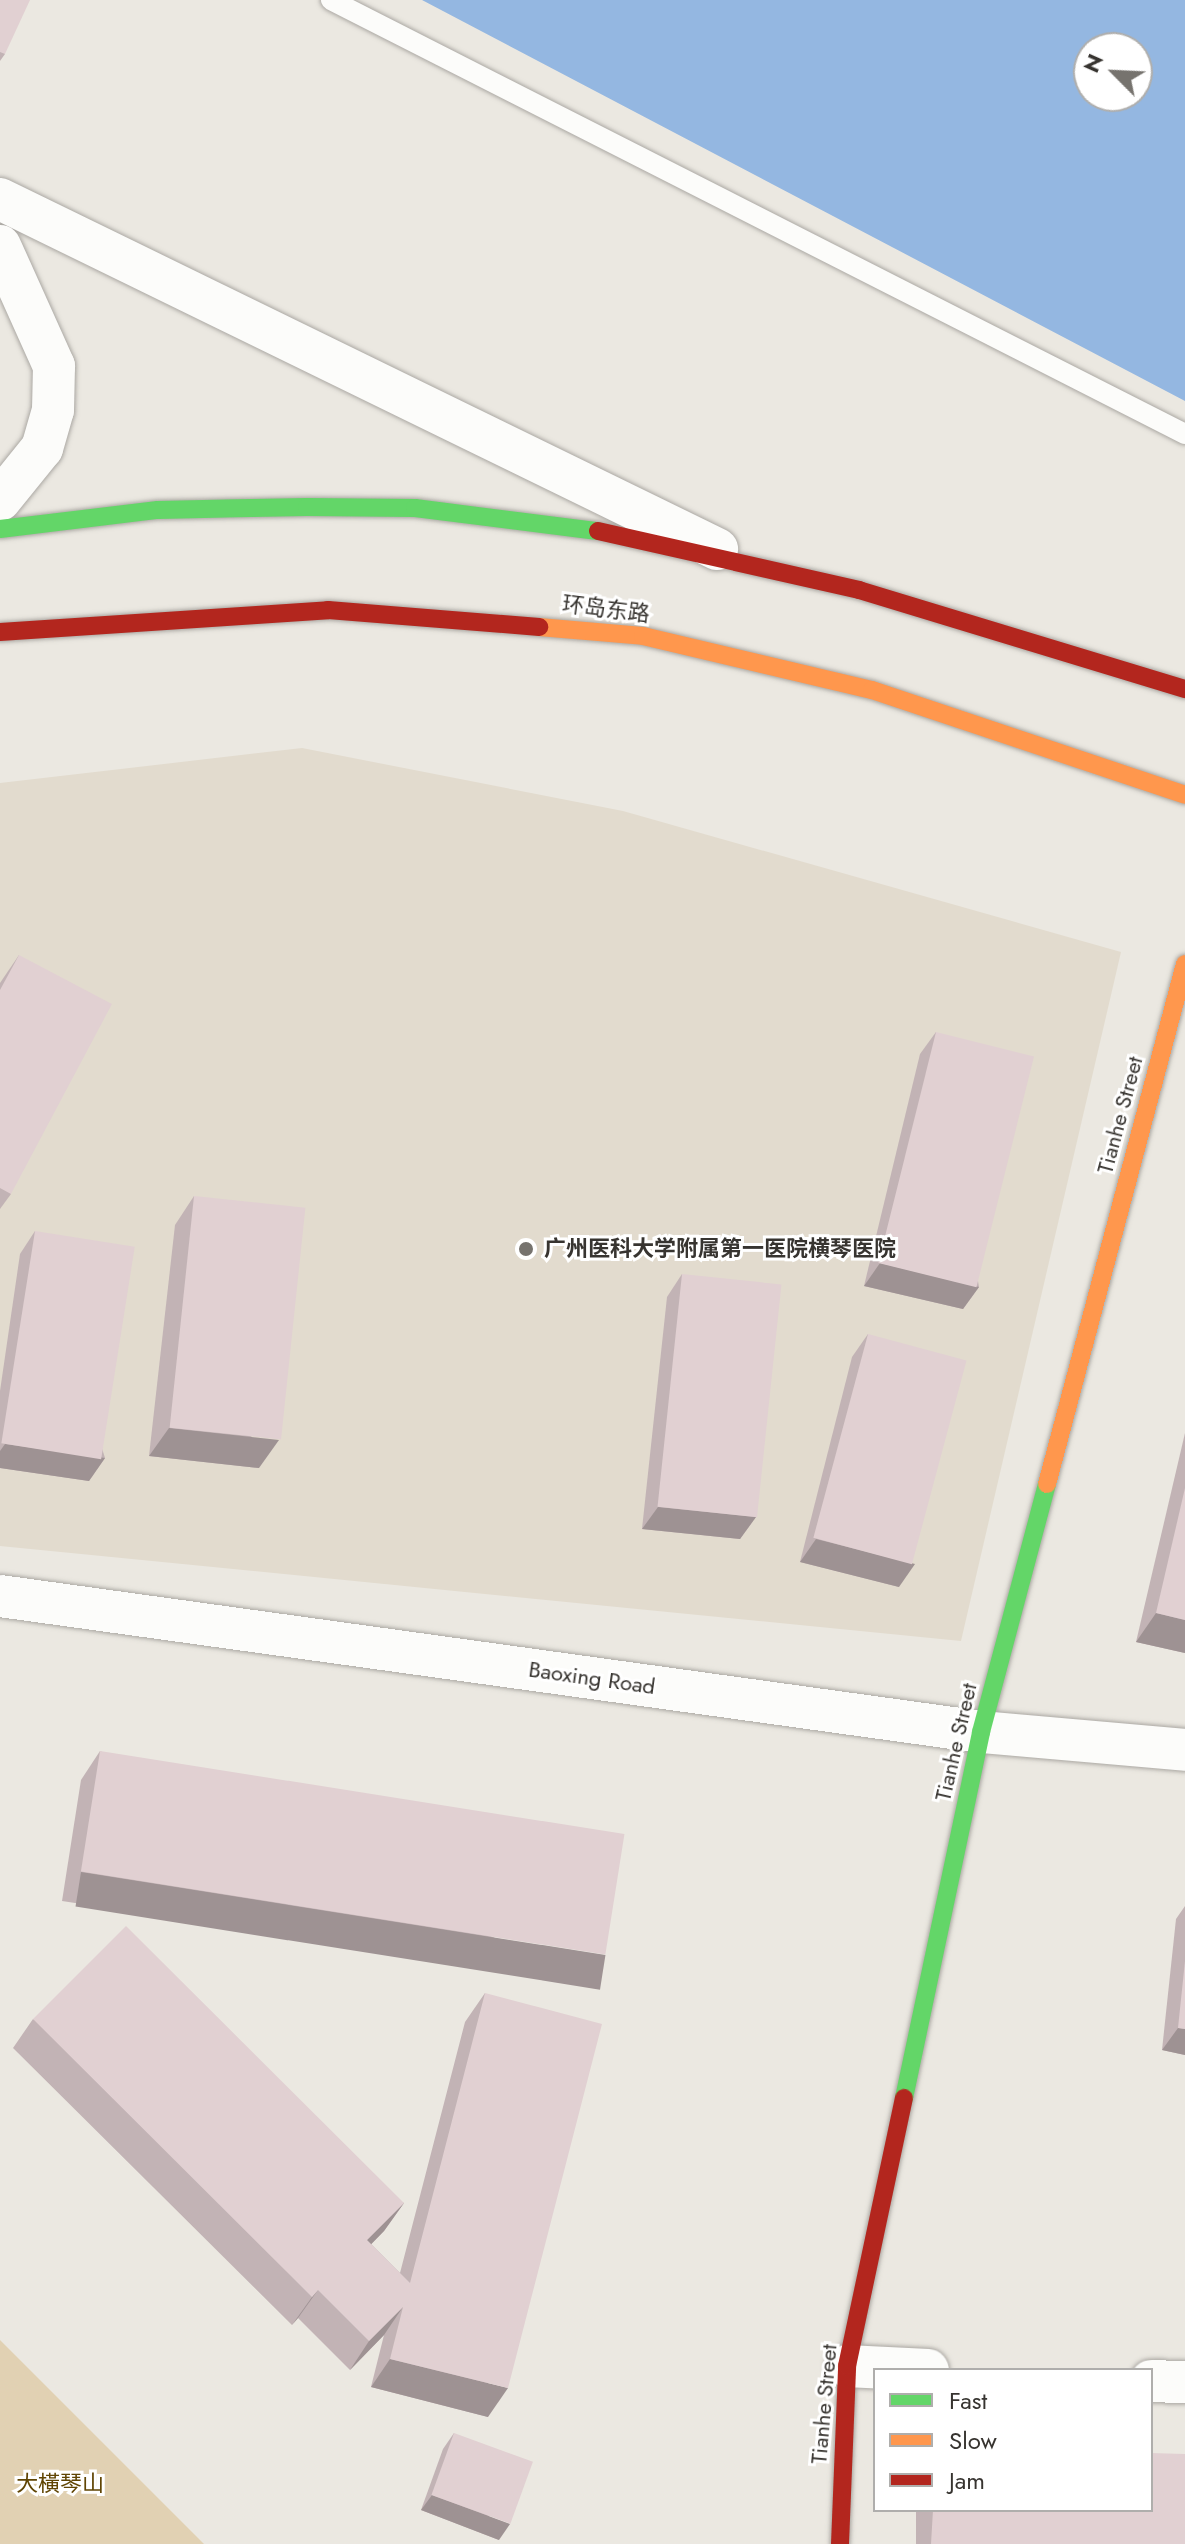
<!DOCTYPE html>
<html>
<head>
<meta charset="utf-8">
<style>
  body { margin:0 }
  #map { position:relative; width:1185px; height:2544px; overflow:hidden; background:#ebe8e1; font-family:Jost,"Noto Sans SC",sans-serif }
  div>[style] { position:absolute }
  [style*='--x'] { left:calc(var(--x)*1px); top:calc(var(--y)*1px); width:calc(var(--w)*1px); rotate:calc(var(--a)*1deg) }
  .built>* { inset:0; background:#e2dbce }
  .green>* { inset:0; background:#e1d1b3 }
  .water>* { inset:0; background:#94b7e1 }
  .roads { filter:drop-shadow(0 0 2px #aba8a3) drop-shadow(0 0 2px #aba8a3) }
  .lane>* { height:20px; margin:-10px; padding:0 10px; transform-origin:10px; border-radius:10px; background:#fcfcfa }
  .street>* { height:42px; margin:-21px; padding:0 21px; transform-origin:21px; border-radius:21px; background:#fcfcfa }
  .fast>* { height:18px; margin:-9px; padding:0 9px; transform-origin:9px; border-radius:9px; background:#63d668 }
  .slow>* { height:18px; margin:-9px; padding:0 9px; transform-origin:9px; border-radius:9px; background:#ff974d }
  .jam>* { height:18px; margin:-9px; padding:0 9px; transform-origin:9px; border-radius:9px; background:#b3261e }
  .wall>* { inset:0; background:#c2b3b5; transform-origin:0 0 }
  .shaded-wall>* { inset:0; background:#9e9293; transform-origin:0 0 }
  .building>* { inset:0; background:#e1d0d2; transform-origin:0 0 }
  .dots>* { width:22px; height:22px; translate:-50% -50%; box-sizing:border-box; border:4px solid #fff; border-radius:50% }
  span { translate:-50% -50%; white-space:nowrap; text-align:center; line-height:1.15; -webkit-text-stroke:6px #fff; paint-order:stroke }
  .street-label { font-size:22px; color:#373430 }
  .poi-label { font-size:22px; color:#373430; font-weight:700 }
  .left { translate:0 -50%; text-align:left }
  .park-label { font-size:22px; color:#604504 }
  .legend { position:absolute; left:873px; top:2368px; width:280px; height:144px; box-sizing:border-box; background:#fff; border:2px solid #afaeac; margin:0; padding:10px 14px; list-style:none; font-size:24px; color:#373430 }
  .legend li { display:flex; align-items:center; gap:16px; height:40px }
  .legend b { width:40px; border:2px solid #afaeac }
  .north { position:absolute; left:1073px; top:32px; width:80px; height:80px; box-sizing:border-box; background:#fff; border:2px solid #afaeac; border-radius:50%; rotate:294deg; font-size:22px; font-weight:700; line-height:32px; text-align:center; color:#373430 }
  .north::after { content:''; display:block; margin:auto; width:28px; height:36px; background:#76736e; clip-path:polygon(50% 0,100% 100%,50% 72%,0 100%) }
</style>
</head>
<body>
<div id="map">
  <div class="built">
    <i style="clip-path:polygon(302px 748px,623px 811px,1121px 952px,961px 1641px,0 1546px,0 783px)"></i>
  </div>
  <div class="green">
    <i style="clip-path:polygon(0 2340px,204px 2544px,0 2544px)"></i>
  </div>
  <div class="water">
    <i style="clip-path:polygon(evenodd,422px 0,1185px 0,1185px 401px,422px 0,1089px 48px,1137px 48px,1137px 96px,1089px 96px,1089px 48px)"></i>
  </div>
  <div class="roads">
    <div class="lane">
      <i style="--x:331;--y:0;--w:958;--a:26.94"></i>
    </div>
    <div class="street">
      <i style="--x:0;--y:199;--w:798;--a:26.02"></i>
      <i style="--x:0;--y:246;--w:132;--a:65.8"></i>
      <i style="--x:54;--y:366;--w:44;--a:91.3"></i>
      <i style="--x:53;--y:410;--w:40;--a:106"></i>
      <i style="--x:42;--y:448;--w:67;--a:128.9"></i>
      <i style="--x:0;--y:1596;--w:990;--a:7.89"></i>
      <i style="--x:981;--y:1732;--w:205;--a:5"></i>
      <i style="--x:847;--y:2366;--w:81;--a:2.8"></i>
      <i style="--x:1151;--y:2381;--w:34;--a:2"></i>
    </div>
    <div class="fast">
      <i style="--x:0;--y:529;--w:159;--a:-6.9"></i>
      <i style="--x:158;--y:510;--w:149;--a:-1.2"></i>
      <i style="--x:307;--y:507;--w:108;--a:0.5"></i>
      <i style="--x:415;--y:508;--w:184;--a:7.2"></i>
      <i style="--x:904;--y:2098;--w:374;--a:-78.1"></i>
      <i style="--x:981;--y:1732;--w:257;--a:-75.1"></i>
    </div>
    <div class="slow">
      <i style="--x:539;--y:627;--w:104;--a:4.9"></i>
      <i style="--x:643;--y:636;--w:235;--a:13.3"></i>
      <i style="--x:872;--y:690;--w:330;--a:18.5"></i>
      <i style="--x:1047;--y:1484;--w:538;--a:-75.14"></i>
    </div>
    <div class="jam">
      <i style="--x:598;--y:531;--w:268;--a:12.7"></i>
      <i style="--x:859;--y:590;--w:341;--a:16.9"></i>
      <i style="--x:0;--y:632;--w:329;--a:-3.8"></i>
      <i style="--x:328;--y:610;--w:212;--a:4.6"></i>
      <i style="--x:840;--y:2544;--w:178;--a:-87.7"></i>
      <i style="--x:847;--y:2366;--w:274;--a:-78"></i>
    </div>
  </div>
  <div class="wall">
    <i style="clip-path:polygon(0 0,5px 54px,0 61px)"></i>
    <i style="clip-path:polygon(19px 955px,11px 1194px,0 1209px,0 983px)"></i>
    <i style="clip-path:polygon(936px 1032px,979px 1287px,963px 1309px,864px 1286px,920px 1054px)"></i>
    <i style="clip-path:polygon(194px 1196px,259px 1468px,149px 1456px,175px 1225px)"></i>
    <i style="clip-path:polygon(35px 1231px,105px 1458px,89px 1481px,0 1468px,0 1391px,20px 1254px)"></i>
    <i style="clip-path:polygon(682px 1274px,756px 1517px,740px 1539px,642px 1529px,667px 1297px)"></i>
    <i style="clip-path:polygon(868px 1334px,899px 1587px,800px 1562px,852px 1357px)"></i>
    <i style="clip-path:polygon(1185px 1433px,1185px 1653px,1136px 1642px)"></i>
    <i style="clip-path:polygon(100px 1751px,586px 1981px,62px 1901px,81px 1780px)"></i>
    <i style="clip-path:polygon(1185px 1906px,1185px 2055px,1162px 2050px,1176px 1919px)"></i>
    <i style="clip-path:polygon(485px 1993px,488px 2417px,371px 2387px,384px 2335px,350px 2370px,298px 2318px,292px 2325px,13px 2048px,33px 2019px,404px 2203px,384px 2231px,371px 2244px,400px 2273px,465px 2022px)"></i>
    <i style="clip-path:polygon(454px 2433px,499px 2540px,421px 2510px,443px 2449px)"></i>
    <i style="left:916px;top:2510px;width:235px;height:34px"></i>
  </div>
  <div class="shaded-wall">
    <i style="clip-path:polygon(880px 1263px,979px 1287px,963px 1309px,864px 1286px)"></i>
    <i style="clip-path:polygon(169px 1428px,279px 1440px,259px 1468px,149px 1456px)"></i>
    <i style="clip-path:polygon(5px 1444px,105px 1458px,89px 1481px,0 1468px,0 1451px)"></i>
    <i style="clip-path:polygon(658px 1507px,756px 1517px,740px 1539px,642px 1529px)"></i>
    <i style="clip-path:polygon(816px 1539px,915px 1564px,899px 1587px,800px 1562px)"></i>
    <i style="clip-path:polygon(1156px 1613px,1185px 1620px,1185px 1653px,1136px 1642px)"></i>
    <i style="left:81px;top:1872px;width:531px;height:35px;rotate:9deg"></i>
    <i style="clip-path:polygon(1178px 2028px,1185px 2029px,1185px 2055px,1162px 2050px)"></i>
    <i style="clip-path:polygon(404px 2203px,384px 2231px,348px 2268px,367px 2240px)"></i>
    <i style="clip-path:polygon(318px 2290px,298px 2318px,292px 2325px,312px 2297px)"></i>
    <i style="clip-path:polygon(403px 2307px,384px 2335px,350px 2370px,369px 2341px)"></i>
    <i style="clip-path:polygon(390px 2359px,508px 2388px,488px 2417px,371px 2387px)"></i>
    <i style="clip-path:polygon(432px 2495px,510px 2524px,499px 2540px,421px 2510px)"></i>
  </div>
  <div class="building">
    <i style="clip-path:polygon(0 0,30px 0,5px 54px,0 52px)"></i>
    <i style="clip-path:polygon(19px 955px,112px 1004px,11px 1194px,0 1188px,0 990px)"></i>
    <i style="left:936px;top:1032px;width:101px;height:238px;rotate:14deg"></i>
    <i style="left:194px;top:1196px;width:112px;height:233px;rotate:6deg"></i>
    <i style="left:35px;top:1231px;width:101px;height:215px;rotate:9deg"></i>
    <i style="left:682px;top:1274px;width:100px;height:234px;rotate:6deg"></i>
    <i style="left:868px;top:1334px;width:102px;height:211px;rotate:15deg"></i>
    <i style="clip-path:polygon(1185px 1488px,1185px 1620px,1156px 1613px)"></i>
    <i style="left:100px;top:1751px;width:531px;height:122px;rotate:9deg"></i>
    <i style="clip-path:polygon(126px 1926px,404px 2203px,367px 2240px,410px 2283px,485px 1993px,602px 2024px,508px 2388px,390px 2359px,403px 2307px,369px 2341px,318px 2290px,312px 2297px,33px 2019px)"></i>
    <i style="clip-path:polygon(1185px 1961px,1185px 2029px,1178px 2028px)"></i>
    <i style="left:454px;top:2433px;width:84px;height:66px;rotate:20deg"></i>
    <i style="clip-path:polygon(1151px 2453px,1185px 2454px,1185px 2544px,931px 2544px,933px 2510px,1151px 2510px)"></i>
  </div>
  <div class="dots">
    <i style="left:526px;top:1249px;background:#76736e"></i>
  </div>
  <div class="street-label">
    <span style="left:606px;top:609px;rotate:7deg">环岛东路</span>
    <span style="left:1120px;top:1115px;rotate:-75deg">Tianhe Street</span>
    <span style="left:592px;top:1678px;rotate:8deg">Baoxing Road</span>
    <span style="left:956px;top:1742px;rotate:-77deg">Tianhe Street</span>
    <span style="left:824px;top:2404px;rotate:-85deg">Tianhe Street</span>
  </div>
  <div class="poi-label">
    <span class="left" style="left:544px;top:1249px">广州医科大学附属第一医院横琴医院</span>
  </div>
  <div class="park-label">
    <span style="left:60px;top:2484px">大橫琴山</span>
  </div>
  <ul class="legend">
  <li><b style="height:10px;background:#63d668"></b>Fast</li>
  <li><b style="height:10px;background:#ff974d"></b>Slow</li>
  <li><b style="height:10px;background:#b3261e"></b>Jam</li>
  </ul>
  <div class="north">N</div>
</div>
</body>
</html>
